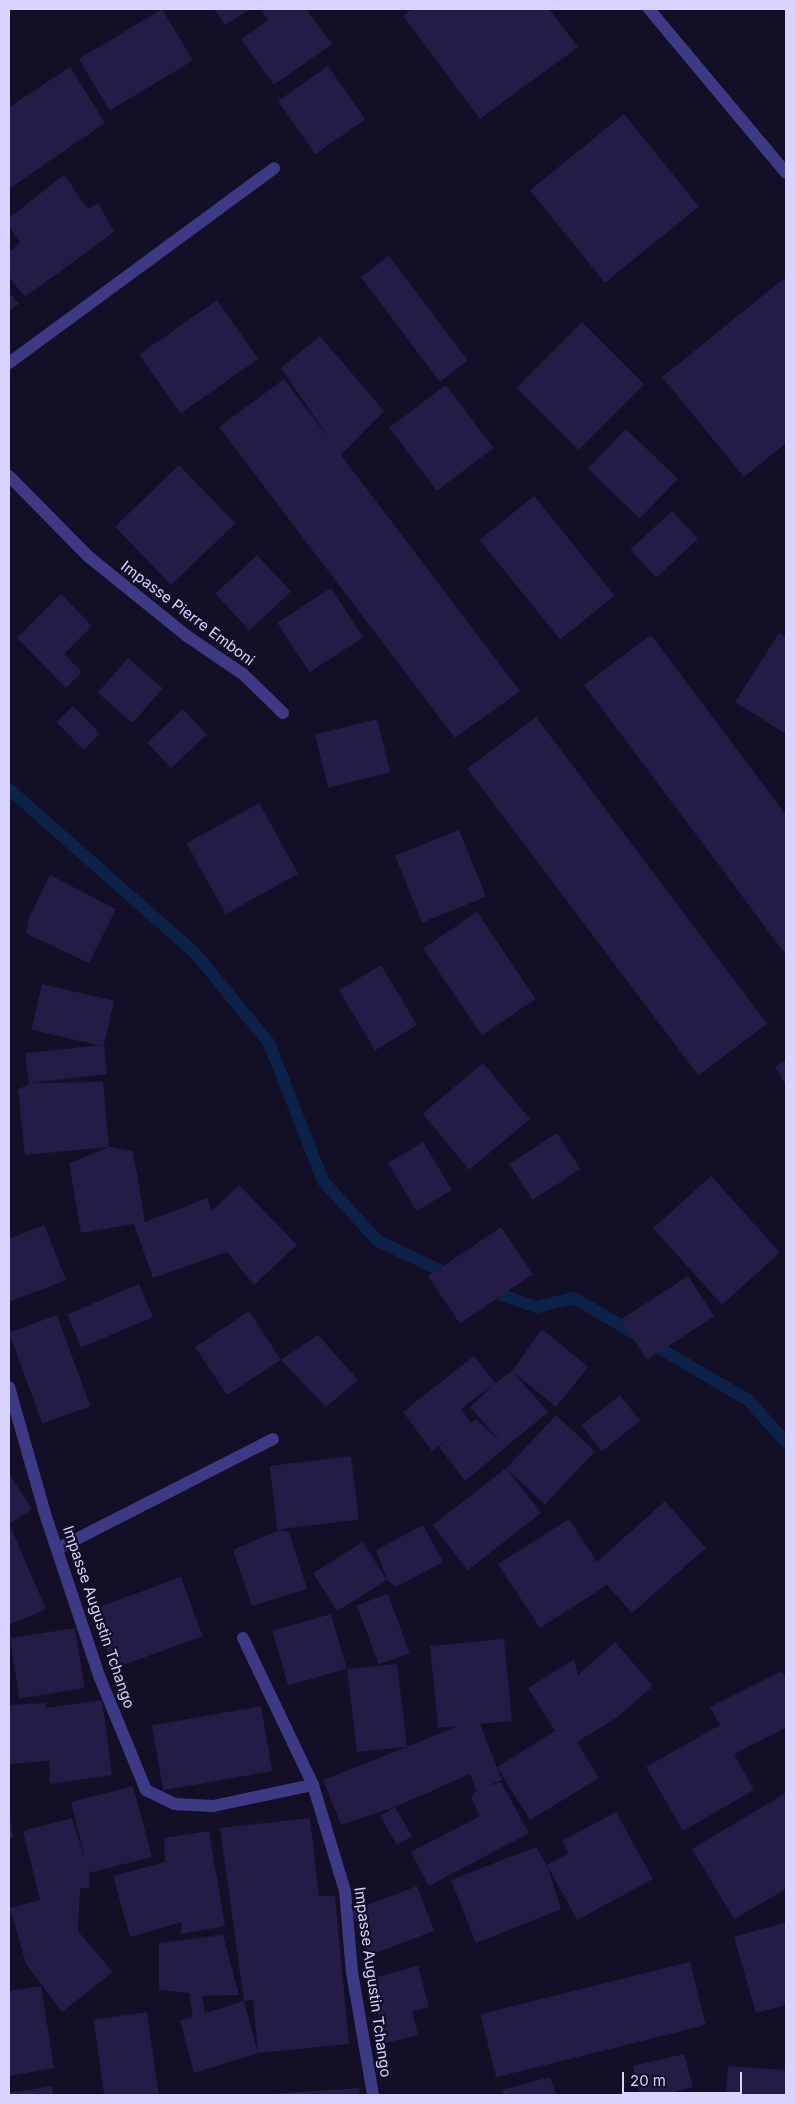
<!DOCTYPE html>
<html>
<head>
<meta charset="utf-8">
<style>
  body { margin:0 }
  #map { position:relative; width:795px; height:2104px; overflow:hidden; background:#130f26; font-family:Inter,sans-serif }
  div>[style] { position:absolute }
  [style*='--x'] { left:calc(var(--x)*1px); top:calc(var(--y)*1px); width:calc(var(--w)*1px); rotate:calc(var(--a)*1deg) }
  .stream>* { height:12px; margin:-6px; padding:0 6px; transform-origin:6px; border-radius:6px; background:#0c2248 }
  .building>* { inset:0; background:#241b47; transform-origin:0 0 }
  .service>* { height:12px; margin:-6px; padding:0 6px; transform-origin:6px; border-radius:6px; background:#3d3a85 }
  .minor>* { height:12px; margin:-6px; padding:0 6px; transform-origin:6px; border-radius:6px; background:#3d3a85 }
  span { translate:-50% -50%; white-space:nowrap; text-align:center; line-height:1.15; -webkit-text-stroke:4.5px #130f26; paint-order:stroke }
  .street-label { font-size:15px; color:#d9d4ff }
  .frame { position:absolute; inset:0; border:10px solid #d9d4ff; pointer-events:none }
  .scale { position:absolute; left:622px; top:2072px; width:120px; height:22px; box-sizing:border-box; border:2px solid #d9d4ff; border-top:0; padding-left:6px; font-size:15px; line-height:18px; white-space:nowrap; color:#d9d4ff; -webkit-text-stroke:4px #130f26; paint-order:stroke }
</style>
</head>
<body>
<div id="map">
  <div class="stream">
    <i style="--x:9;--y:789;--w:248;--a:41.4"></i>
    <i style="--x:195;--y:953;--w:117;--a:50.6"></i>
    <i style="--x:269;--y:1043;--w:148;--a:68.6"></i>
    <i style="--x:323;--y:1181;--w:81;--a:47.5"></i>
    <i style="--x:378;--y:1241;--w:82;--a:25.3"></i>
    <i style="--x:487;--y:1290;--w:53;--a:18.8"></i>
    <i style="--x:537;--y:1307;--w:38;--a:-14"></i>
    <i style="--x:574;--y:1298;--w:202;--a:30.4"></i>
    <i style="--x:748;--y:1400;--w:57;--a:47.9"></i>
  </div>
  <div class="building">
    <i style="left:162px;top:9px;width:60px;height:97px;rotate:59deg"></i>
    <i style="clip-path:polygon(214px 9px,250px 9px,225px 25px)"></i>
    <i style="clip-path:polygon(266px 9px,306px 9px,332px 44px,274px 85px,241px 39px,268px 20px,262px 11px)"></i>
    <i style="clip-path:polygon(412px 9px,549px 9px,578px 47px,480px 119px,403px 16px)"></i>
    <i style="left:328px;top:66px;width:65px;height:61px;rotate:55deg"></i>
    <i style="clip-path:polygon(70px 67px,105px 123px,10px 188px,9px 107px)"></i>
    <i style="left:624px;top:114px;width:119px;height:121px;rotate:51deg"></i>
    <i style="clip-path:polygon(64px 175px,88px 209px,98px 203px,114px 232px,25px 297px,9px 277px,9px 252px,20px 242px,9px 226px,9px 218px)"></i>
    <i style="left:389px;top:256px;width:131px;height:35px;rotate:53deg"></i>
    <i style="clip-path:polygon(786px 277px,786px 443px,744px 477px,662px 377px)"></i>
    <i style="clip-path:polygon(9px 292px,19px 304px,9px 311px)"></i>
    <i style="left:217px;top:300px;width:72px;height:95px;rotate:55deg"></i>
    <i style="left:582px;top:322px;width:88px;height:93px;rotate:45deg"></i>
    <i style="clip-path:polygon(320px 336px,384px 411px,341px 455px,520px 691px,455px 738px,219px 427px,284px 379px,331px 441px,281px 368px)"></i>
    <i style="left:446px;top:385px;width:79px;height:71px;rotate:53deg"></i>
    <i style="left:626px;top:429px;width:72px;height:55px;rotate:44deg"></i>
    <i style="left:179px;top:465px;width:81px;height:89px;rotate:46deg"></i>
    <i style="left:534px;top:496px;width:128px;height:70px;rotate:51deg"></i>
    <i style="left:672px;top:511px;width:38px;height:57px;rotate:47deg"></i>
    <i style="left:257px;top:555px;width:50px;height:57px;rotate:47deg"></i>
    <i style="left:331px;top:588px;width:59px;height:64px;rotate:57deg"></i>
    <i style="clip-path:polygon(61px 594px,92px 626px,64px 654px,82px 672px,66px 688px,17px 638px)"></i>
    <i style="clip-path:polygon(779px 633px,786px 637px,786px 734px,735px 702px)"></i>
    <i style="clip-path:polygon(651px 635px,786px 815px,786px 955px,584px 685px)"></i>
    <i style="left:128px;top:658px;width:46px;height:46px;rotate:41deg"></i>
    <i style="left:73px;top:706px;width:39px;height:23px;rotate:46deg"></i>
    <i style="left:183px;top:709px;width:35px;height:49px;rotate:47deg"></i>
    <i style="left:536px;top:717px;width:384px;height:86px;rotate:53deg"></i>
    <i style="left:377px;top:719px;width:55px;height:64px;rotate:76deg"></i>
    <i style="left:259px;top:803px;width:81px;height:83px;rotate:61deg"></i>
    <i style="left:459px;top:830px;width:72px;height:69px;rotate:68deg"></i>
    <i style="clip-path:polygon(50px 875px,116px 909px,89px 963px,27px 934px,28px 920px)"></i>
    <i style="left:477px;top:912px;width:105px;height:65px;rotate:56deg"></i>
    <i style="left:381px;top:965px;width:70px;height:49px;rotate:59deg"></i>
    <i style="left:42px;top:984px;width:74px;height:47px;rotate:13deg"></i>
    <i style="clip-path:polygon(104px 1045px,107px 1074px,31px 1083px,103px 1082px,109px 1147px,133px 1151px,145px 1222px,207px 1198px,212px 1211px,239px 1185px,297px 1245px,254px 1285px,227px 1252px,153px 1278px,134px 1224px,81px 1233px,69px 1163px,109px 1147px,25px 1155px,18px 1090px,29px 1083px,25px 1053px)"></i>
    <i style="clip-path:polygon(786px 1060px,786px 1085px,775px 1067px)"></i>
    <i style="left:483px;top:1063px;width:73px;height:79px;rotate:50deg"></i>
    <i style="left:557px;top:1133px;width:43px;height:57px;rotate:57deg"></i>
    <i style="left:423px;top:1142px;width:56px;height:41px;rotate:59deg"></i>
    <i style="left:711px;top:1176px;width:103px;height:78px;rotate:48deg"></i>
    <i style="clip-path:polygon(44px 1225px,66px 1280px,9px 1302px,9px 1239px)"></i>
    <i style="left:501px;top:1227px;width:57px;height:88px;rotate:56deg"></i>
    <i style="left:688px;top:1276px;width:48px;height:80px;rotate:57deg"></i>
    <i style="left:139px;top:1284px;width:36px;height:78px;rotate:67deg"></i>
    <i style="clip-path:polygon(249px 1311px,281px 1360px,318px 1335px,358px 1380px,326px 1407px,281px 1360px,227px 1395px,195px 1347px)"></i>
    <i style="left:57px;top:1315px;width:97px;height:51px;rotate:70deg"></i>
    <i style="clip-path:polygon(evenodd,542px 1329px,588px 1367px,556px 1407px,512px 1371px,548px 1412px,465px 1481px,439px 1447px,454px 1435px,432px 1451px,403px 1412px,474px 1356px,495px 1383px,512px 1371px,542px 1329px,495px 1383px,470px 1407px,502px 1444px,476px 1419px,471px 1423px,461px 1409px,495px 1383px)"></i>
    <i style="left:620px;top:1395px;width:33px;height:49px;rotate:52deg"></i>
    <i style="left:556px;top:1415px;width:53px;height:73px;rotate:43deg"></i>
    <i style="left:351px;top:1456px;width:64px;height:82px;rotate:83deg"></i>
    <i style="left:506px;top:1468px;width:57px;height:93px;rotate:52deg"></i>
    <i style="clip-path:polygon(9px 1474px,32px 1509px,9px 1524px)"></i>
    <i style="clip-path:polygon(665px 1501px,706px 1548px,632px 1613px,607px 1585px,540px 1628px,498px 1564px,569px 1519px,597px 1562px)"></i>
    <i style="clip-path:polygon(423px 1525px,443px 1562px,396px 1587px,387px 1580px,337px 1611px,313px 1573px,363px 1542px,387px 1580px,376px 1550px)"></i>
    <i style="clip-path:polygon(11px 1528px,46px 1609px,9px 1625px,9px 1529px)"></i>
    <i style="clip-path:polygon(279px 1530px,289px 1532px,307px 1589px,252px 1606px,233px 1550px)"></i>
    <i style="left:181px;top:1577px;width:63px;height:95px;rotate:70deg"></i>
    <i style="left:388px;top:1594px;width:63px;height:33px;rotate:70deg"></i>
    <i style="left:331px;top:1614px;width:57px;height:61px;rotate:74deg"></i>
    <i style="left:75px;top:1628px;width:61px;height:66px;rotate:81deg"></i>
    <i style="clip-path:polygon(504px 1639px,512px 1721px,480px 1724px,502px 1780px,485px 1787px,501px 1782px,529px 1833px,429px 1886px,411px 1852px,480px 1816px,471px 1798px,476px 1790px,470px 1774px,395px 1807px,412px 1836px,397px 1845px,380px 1816px,395px 1807px,341px 1825px,323px 1780px,407px 1747px,357px 1752px,347px 1669px,397px 1664px,407px 1747px,457px 1726px,438px 1728px,430px 1646px)"></i>
    <i style="clip-path:polygon(615px 1642px,653px 1686px,616px 1718px,577px 1742px,599px 1778px,530px 1820px,497px 1767px,555px 1731px,528px 1688px,574px 1659px,578px 1675px)"></i>
    <i style="clip-path:polygon(782px 1671px,786px 1679px,786px 1728px,734px 1754px,754px 1790px,683px 1831px,646px 1767px,720px 1725px,710px 1707px)"></i>
    <i style="clip-path:polygon(102px 1700px,112px 1775px,50px 1784px,49px 1761px,9px 1764px,9px 1705px,46px 1703px,46px 1708px)"></i>
    <i style="left:261px;top:1706px;width:66px;height:111px;rotate:80deg"></i>
    <i style="clip-path:polygon(133px 1786px,152px 1857px,89px 1873px,90px 1887px,80px 1889px,78px 1931px,113px 1972px,62px 2012px,26px 1964px,10px 1908px,40px 1900px,23px 1831px,72px 1818px,86px 1863px,71px 1802px)"></i>
    <i style="clip-path:polygon(786px 1793px,786px 1889px,734px 1919px,692px 1849px)"></i>
    <i style="clip-path:polygon(9px 1811px,13px 1838px,9px 1838px)"></i>
    <i style="clip-path:polygon(616px 1812px,653px 1879px,577px 1920px,547px 1865px,561px 1909px,476px 1943px,451px 1880px,536px 1847px,547px 1865px,569px 1853px,562px 1841px)"></i>
    <i style="clip-path:polygon(310px 1818px,319px 1896px,335px 1896px,349px 2044px,258px 2053px,253px 2000px,244px 2001px,220px 1828px)"></i>
    <i style="clip-path:polygon(209px 1831px,225px 1926px,181px 1934px,182px 1922px,130px 1937px,113px 1876px,165px 1862px,164px 1838px)"></i>
    <i style="left:417px;top:1886px;width:48px;height:70px;rotate:69deg"></i>
    <i style="clip-path:polygon(786px 1922px,786px 2005px,756px 2013px,734px 1937px)"></i>
    <i style="clip-path:polygon(223px 1935px,239px 1995px,202px 1996px,205px 2013px,244px 2001px,258px 2053px,194px 2073px,180px 2020px,193px 2017px,189px 1993px,159px 1990px,159px 1943px)"></i>
    <i style="left:690px;top:1962px;width:65px;height:216px;rotate:76deg"></i>
    <i style="clip-path:polygon(418px 1966px,429px 2007px,412px 2011px,418px 2035px,385px 2043px,369px 1979px)"></i>
    <i style="clip-path:polygon(41px 1986px,54px 2068px,9px 2076px,9px 1991px)"></i>
    <i style="left:147px;top:2012px;width:84px;height:54px;rotate:82deg"></i>
    <i style="clip-path:polygon(684px 2054px,693px 2087px,661px 2095px,640px 2095px,633px 2066px)"></i>
    <i style="clip-path:polygon(728px 2066px,786px 2070px,785px 2095px,726px 2095px)"></i>
    <i style="clip-path:polygon(550px 2077px,556px 2095px,504px 2095px,502px 2090px)"></i>
    <i style="clip-path:polygon(52px 2086px,53px 2095px,9px 2095px,9px 2093px)"></i>
    <i style="clip-path:polygon(359px 2088px,360px 2095px,270px 2095px,270px 2094px)"></i>
  </div>
  <div class="service">
    <i style="--x:9;--y:363;--w:329;--a:-36.3"></i>
  </div>
  <div class="minor">
    <i style="--x:649;--y:9;--w:214;--a:50.1"></i>
    <i style="--x:9;--y:476;--w:114;--a:45.4"></i>
    <i style="--x:89;--y:557;--w:126;--a:38.9"></i>
    <i style="--x:187;--y:636;--w:68;--a:34.2"></i>
    <i style="--x:243;--y:674;--w:56;--a:44.3"></i>
    <i style="--x:9;--y:1387;--w:138;--a:74.1"></i>
    <i style="--x:47;--y:1520;--w:167;--a:71.5"></i>
    <i style="--x:100;--y:1678;--w:121;--a:67.7"></i>
    <i style="--x:146;--y:1790;--w:32;--a:26"></i>
    <i style="--x:175;--y:1804;--w:38;--a:3"></i>
    <i style="--x:213;--y:1806;--w:102;--a:-11.9"></i>
    <i style="--x:313;--y:1785;--w:111;--a:73.2"></i>
    <i style="--x:345;--y:1891;--w:81;--a:85.1"></i>
    <i style="--x:352;--y:1972;--w:125;--a:80.3"></i>
    <i style="--x:59;--y:1548;--w:240;--a:-27"></i>
    <i style="--x:243;--y:1638;--w:163;--a:64.5"></i>
  </div>
  <div class="street-label">
    <span style="left:188px;top:613px;rotate:37deg">Impasse Pierre Emboni</span>
    <span style="left:99px;top:1617px;rotate:71deg">Impasse Augustin Tchango</span>
    <span style="left:373px;top:1982px;rotate:82deg">Impasse Augustin Tchango</span>
  </div>
  <div class="frame"></div>
  <div class="scale">20 m</div>
</div>
</body>
</html>
